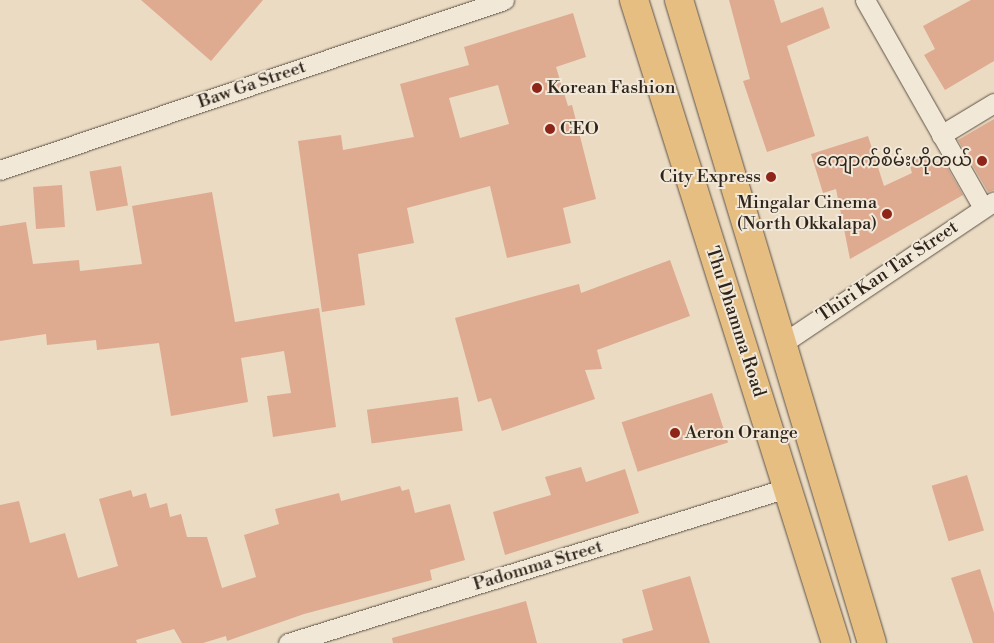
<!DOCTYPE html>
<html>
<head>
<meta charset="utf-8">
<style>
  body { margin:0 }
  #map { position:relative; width:994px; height:643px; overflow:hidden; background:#ebdbc3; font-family:"Libre Bodoni","Noto Sans Myanmar",serif }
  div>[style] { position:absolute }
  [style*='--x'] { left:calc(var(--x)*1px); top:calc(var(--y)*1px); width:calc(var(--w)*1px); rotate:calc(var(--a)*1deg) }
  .building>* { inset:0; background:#deaa90; transform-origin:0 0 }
  .roads { filter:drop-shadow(0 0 1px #5d5245) drop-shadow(0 0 1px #5d5245) }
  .minor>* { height:19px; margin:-9.5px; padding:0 9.5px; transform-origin:9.5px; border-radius:9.5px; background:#f2e8d8 }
  .primary>* { height:28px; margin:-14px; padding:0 14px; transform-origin:14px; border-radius:14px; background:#e6be82 }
  .dots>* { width:14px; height:14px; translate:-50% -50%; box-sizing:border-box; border:2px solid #f2e8d8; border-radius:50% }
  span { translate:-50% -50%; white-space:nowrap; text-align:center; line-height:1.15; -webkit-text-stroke:4px #f2e8d8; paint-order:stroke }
  .street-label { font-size:18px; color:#2e241b }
  .poi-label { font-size:18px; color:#2e241b }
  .left { translate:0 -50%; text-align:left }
  .right { translate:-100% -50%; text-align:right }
</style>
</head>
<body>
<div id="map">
  <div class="building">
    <i style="clip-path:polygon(141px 0,263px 0,211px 61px)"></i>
    <i style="clip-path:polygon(729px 0,774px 0,781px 23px,823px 7px,830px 28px,787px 46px,815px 136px,767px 152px,743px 81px,750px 79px)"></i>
    <i style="clip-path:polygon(971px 0,994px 0,994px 61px,945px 90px,924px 55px,935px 49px,923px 26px)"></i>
    <i style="clip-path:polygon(evenodd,573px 13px,586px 57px,556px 67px,568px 106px,572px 105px,596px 199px,563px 208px,571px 243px,507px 258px,490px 186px,407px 208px,414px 243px,358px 254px,365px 305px,322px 312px,298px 141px,341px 135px,343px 150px,414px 137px,400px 84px,469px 65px,464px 47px,573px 13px,498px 85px,509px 124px,460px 138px,449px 98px,498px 85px)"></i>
    <i style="clip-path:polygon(994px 119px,994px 190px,988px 192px,958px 140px)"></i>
    <i style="clip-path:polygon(868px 136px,884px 186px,912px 173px,909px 163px,925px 155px,928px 165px,943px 160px,963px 195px,850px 259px,836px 189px,823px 193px,811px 154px)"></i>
    <i style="left:121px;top:166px;width:40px;height:32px;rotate:80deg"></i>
    <i style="left:62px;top:185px;width:42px;height:29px;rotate:86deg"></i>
    <i style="clip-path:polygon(212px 192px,235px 322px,319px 308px,336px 427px,273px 437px,267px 396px,291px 393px,284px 351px,241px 358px,248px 402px,171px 416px,159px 343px,97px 350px,96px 340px,47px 345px,46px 334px,0 341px,0 226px,26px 222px,33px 264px,79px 260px,80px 271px,142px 264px,132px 206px)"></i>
    <i style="clip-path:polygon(670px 260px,690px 316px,597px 350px,602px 369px,585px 370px,595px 399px,502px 431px,491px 398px,478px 402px,455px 318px,579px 284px,581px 293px)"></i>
    <i style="left:712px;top:393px;width:52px;height:95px;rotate:72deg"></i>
    <i style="left:458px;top:397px;width:34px;height:92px;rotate:82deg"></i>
    <i style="clip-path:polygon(581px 467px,586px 482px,625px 469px,639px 513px,505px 555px,493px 512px,551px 495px,545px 477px)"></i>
    <i style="left:967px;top:475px;width:58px;height:37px;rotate:73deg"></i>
    <i style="clip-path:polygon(400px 486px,402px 491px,409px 489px,415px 513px,450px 504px,465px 560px,430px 570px,432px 580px,304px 614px,227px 641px,226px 636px,203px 643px,182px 643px,174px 629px,136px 640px,137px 643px,0 643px,0 505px,19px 501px,30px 543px,65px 533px,78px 578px,118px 566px,99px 499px,131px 490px,133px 497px,146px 493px,150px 508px,167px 503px,170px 517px,181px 514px,187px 537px,207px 537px,222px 588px,256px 577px,244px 535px,279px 524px,275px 509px,339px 493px,341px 501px)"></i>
    <i style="clip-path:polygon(980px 569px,994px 613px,994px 643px,973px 643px,951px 578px)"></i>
    <i style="clip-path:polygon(690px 576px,710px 643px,623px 643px,622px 639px,653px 630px,642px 590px)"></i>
    <i style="clip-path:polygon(526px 601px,537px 643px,393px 643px,392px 638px)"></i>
  </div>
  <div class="roads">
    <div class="minor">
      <i style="--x:865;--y:0;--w:239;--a:60.4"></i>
      <i style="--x:941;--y:135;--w:62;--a:-31.1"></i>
      <i style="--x:0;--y:170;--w:532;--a:-18.64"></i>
      <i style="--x:783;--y:343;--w:254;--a:-33.9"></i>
      <i style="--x:288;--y:643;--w:523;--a:-17.26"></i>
    </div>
    <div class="primary">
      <i style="--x:634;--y:0;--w:674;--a:72.56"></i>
      <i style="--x:679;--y:0;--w:671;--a:73.29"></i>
    </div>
  </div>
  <div class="dots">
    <i style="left:537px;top:88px;background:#8f2418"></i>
    <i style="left:550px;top:129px;background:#8f2418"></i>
    <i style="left:982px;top:161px;background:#8f2418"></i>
    <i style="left:771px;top:177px;background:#8f2418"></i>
    <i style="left:887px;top:214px;background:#8f2418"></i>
    <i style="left:675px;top:433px;background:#8f2418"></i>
  </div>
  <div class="street-label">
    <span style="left:252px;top:85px;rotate:-19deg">Baw Ga Street</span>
    <span style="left:888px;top:272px;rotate:-34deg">Thiri Kan Tar Street</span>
    <span style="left:735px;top:322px;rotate:72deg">Thu Dhamma Road</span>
    <span style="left:538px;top:566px;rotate:-17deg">Padomma Street</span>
  </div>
  <div class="poi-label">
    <span class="left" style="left:547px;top:88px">Korean Fashion</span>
    <span class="left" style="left:560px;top:129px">CEO</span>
    <span class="right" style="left:972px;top:161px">ကျောက်စိမ်းဟိုတယ်</span>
    <span class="right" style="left:761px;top:177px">City Express</span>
    <span class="right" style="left:877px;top:214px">Mingalar Cinema<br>(North Okkalapa)</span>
    <span class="left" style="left:685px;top:433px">Aeron Orange</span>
  </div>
</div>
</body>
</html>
